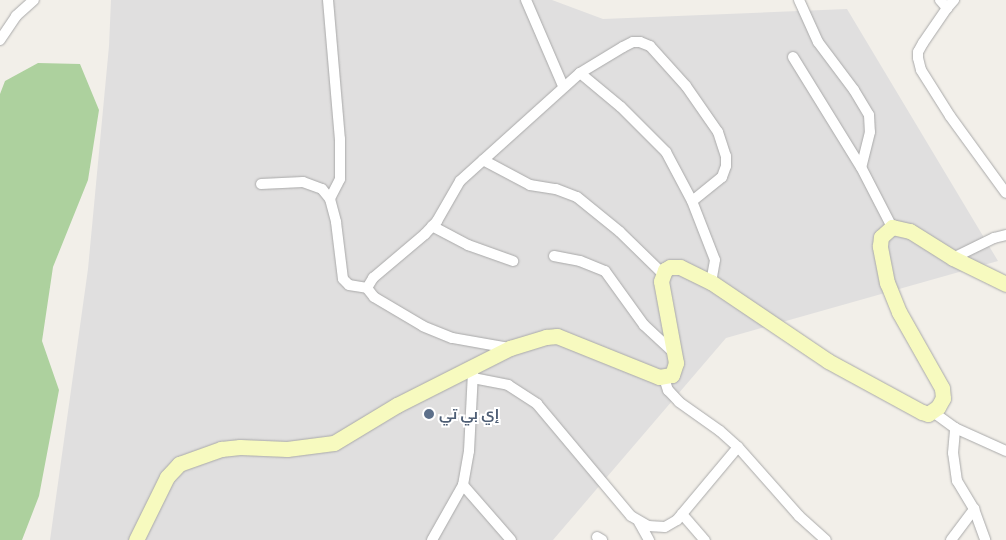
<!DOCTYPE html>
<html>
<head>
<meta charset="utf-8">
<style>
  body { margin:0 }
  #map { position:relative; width:1006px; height:540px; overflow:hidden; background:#f2efe9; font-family:Raleway,Cairo,sans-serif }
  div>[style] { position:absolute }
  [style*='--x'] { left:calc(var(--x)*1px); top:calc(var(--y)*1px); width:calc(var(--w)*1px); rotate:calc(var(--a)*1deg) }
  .residential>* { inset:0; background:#e0dfdf }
  .forest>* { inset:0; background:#add19e }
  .roads { filter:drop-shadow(0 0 1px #a9a9a9) drop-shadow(0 0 1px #a9a9a9) }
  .street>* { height:10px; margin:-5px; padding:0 5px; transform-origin:5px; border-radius:5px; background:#fff }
  .secondary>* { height:15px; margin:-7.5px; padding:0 7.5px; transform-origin:7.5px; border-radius:7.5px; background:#f7fabf }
  .dots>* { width:14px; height:14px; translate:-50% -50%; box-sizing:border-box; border:2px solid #fff; border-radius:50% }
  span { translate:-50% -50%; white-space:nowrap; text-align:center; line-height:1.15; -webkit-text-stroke:4px #fff; paint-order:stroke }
  .service-label { font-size:14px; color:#4e5e75; font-weight:700 }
  .left { translate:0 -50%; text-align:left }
</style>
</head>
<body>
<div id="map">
  <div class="residential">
    <i style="clip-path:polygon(111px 0,552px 0,603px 19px,847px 9px,998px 261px,726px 338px,553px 540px,50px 540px,88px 269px,109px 46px)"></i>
  </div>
  <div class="forest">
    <i style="clip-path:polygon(38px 63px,80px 64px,99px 110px,88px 180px,53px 267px,42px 341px,59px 390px,39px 496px,22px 540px,0 540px,0 94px,5px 81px)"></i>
  </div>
  <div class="roads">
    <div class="street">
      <i style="--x:328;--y:0;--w:140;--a:85.1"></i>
      <i style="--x:340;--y:139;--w:40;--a:90"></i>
      <i style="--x:340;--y:179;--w:22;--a:117"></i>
      <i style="--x:526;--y:0;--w:94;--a:66.7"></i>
      <i style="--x:799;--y:0;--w:46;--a:65.7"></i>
      <i style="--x:818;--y:42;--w:60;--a:53.1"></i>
      <i style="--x:854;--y:90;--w:29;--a:59"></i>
      <i style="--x:869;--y:115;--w:17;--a:87"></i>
      <i style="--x:870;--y:132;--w:36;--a:104"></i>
      <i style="--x:861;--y:167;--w:68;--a:62.7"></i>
      <i style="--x:940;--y:0;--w:11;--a:49"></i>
      <i style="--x:947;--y:8;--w:11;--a:-49"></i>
      <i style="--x:947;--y:8;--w:42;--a:124.4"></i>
      <i style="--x:923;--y:43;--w:10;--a:119"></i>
      <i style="--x:918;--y:52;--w:6;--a:90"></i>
      <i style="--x:918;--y:58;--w:12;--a:76"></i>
      <i style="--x:921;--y:70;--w:54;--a:57.8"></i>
      <i style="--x:950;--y:116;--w:95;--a:54"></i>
      <i style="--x:0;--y:40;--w:29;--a:-56"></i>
      <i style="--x:16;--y:16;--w:24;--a:-42"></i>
      <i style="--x:793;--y:57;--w:129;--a:58.3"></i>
      <i style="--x:580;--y:73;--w:50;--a:-31.2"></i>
      <i style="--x:623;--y:47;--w:11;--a:-27"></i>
      <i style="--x:633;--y:42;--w:7;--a:0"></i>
      <i style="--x:640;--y:42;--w:11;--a:22"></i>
      <i style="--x:650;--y:46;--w:54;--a:48"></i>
      <i style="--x:686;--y:86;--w:56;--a:55.2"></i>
      <i style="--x:718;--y:132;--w:25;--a:72"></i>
      <i style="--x:726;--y:156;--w:10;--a:90"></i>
      <i style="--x:726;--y:166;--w:12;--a:110"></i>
      <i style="--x:722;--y:177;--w:38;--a:141"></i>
      <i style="--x:483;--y:160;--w:53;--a:28"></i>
      <i style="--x:530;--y:185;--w:26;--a:9"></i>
      <i style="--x:556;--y:189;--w:22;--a:21"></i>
      <i style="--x:577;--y:197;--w:55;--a:39.1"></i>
      <i style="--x:620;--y:232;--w:60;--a:44.3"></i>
      <i style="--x:261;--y:184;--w:42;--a:-2.7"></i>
      <i style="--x:303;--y:182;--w:20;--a:20"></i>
      <i style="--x:322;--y:189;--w:13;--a:51"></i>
      <i style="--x:330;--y:199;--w:24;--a:75"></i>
      <i style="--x:336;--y:222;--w:57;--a:83"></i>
      <i style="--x:343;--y:279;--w:8;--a:45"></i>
      <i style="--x:349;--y:285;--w:18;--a:9"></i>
      <i style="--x:432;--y:226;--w:41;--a:27.8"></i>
      <i style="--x:468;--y:245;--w:48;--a:19.6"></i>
      <i style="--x:554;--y:256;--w:26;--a:11"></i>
      <i style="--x:580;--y:261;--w:27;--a:22"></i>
      <i style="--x:605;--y:271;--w:67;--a:54.2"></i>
      <i style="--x:644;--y:325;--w:41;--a:43"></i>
      <i style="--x:953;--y:258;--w:46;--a:-26"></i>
      <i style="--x:994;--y:238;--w:12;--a:-14"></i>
      <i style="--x:509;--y:348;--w:58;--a:-170"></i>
      <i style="--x:452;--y:338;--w:31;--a:-158"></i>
      <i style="--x:423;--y:326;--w:57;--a:-149.4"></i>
      <i style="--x:374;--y:297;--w:11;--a:-128"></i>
      <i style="--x:367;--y:288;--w:12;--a:-59"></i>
      <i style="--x:373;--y:278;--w:68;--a:-40.2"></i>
      <i style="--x:425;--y:234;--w:18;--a:-47"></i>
      <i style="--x:437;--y:221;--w:46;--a:-60.1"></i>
      <i style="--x:460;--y:181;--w:161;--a:-42"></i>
      <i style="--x:580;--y:73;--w:53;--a:39.7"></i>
      <i style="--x:621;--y:107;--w:64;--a:45"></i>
      <i style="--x:666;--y:152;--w:55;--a:62"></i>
      <i style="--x:692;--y:201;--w:63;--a:68.7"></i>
      <i style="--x:715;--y:260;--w:22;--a:100"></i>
      <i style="--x:473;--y:378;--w:36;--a:11"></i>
      <i style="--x:508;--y:385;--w:35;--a:33"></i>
      <i style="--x:537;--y:404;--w:146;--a:50"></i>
      <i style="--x:631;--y:516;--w:20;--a:30"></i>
      <i style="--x:648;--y:526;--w:17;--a:3"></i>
      <i style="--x:665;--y:527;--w:14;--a:-30"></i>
      <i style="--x:677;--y:520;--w:95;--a:-50.1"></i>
      <i style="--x:664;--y:378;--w:13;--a:72"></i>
      <i style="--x:668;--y:390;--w:16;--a:47"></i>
      <i style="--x:679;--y:402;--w:50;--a:35.3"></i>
      <i style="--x:720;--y:431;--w:24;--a:42"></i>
      <i style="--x:738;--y:447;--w:92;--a:48.5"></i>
      <i style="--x:799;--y:516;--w:36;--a:42"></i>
      <i style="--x:933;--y:412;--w:27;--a:36"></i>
      <i style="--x:955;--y:428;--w:56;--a:24.3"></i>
      <i style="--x:463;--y:485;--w:73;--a:48.9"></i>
      <i style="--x:974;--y:509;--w:33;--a:70"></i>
      <i style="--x:682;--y:514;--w:35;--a:49"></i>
      <i style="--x:639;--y:522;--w:21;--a:61"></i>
      <i style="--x:597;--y:537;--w:6;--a:31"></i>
      <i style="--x:432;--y:540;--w:63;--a:-60.6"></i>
      <i style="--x:463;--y:485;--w:35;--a:-80"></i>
      <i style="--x:469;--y:451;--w:79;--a:-87.1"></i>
      <i style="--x:951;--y:540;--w:39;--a:-53"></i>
      <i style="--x:974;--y:509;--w:33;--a:-121"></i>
      <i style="--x:957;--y:481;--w:28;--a:-98"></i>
      <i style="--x:953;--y:453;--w:25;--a:-85"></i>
    </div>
    <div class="secondary">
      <i style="--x:136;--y:540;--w:70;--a:-63.8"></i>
      <i style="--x:167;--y:477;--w:18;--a:-47"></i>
      <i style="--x:179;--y:464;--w:45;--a:-19.7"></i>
      <i style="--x:221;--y:449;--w:19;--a:-6"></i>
      <i style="--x:240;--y:447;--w:47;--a:2.4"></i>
      <i style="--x:287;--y:449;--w:47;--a:-7.3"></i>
      <i style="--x:334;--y:443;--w:74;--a:-31.1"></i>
      <i style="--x:397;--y:405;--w:127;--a:-26.8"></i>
      <i style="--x:510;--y:348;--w:38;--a:-17"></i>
      <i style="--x:546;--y:337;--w:11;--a:-5"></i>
      <i style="--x:557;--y:336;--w:110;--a:21.9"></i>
      <i style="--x:659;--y:377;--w:13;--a:-9"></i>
      <i style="--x:672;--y:375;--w:13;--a:-72"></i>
      <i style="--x:676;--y:363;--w:83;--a:-100.4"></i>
      <i style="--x:661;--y:281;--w:12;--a:-70"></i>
      <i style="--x:665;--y:270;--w:6;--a:-31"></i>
      <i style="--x:670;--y:267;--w:10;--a:0"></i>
      <i style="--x:680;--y:267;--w:34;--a:26"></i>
      <i style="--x:711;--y:282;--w:141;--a:34"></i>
      <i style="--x:828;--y:361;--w:107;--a:28.5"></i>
      <i style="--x:922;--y:412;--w:6;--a:18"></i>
      <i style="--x:928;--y:414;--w:12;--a:-35"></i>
      <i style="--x:938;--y:407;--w:10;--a:-61"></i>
      <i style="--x:943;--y:398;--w:10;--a:-96"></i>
      <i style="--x:942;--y:388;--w:87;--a:-119.5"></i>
      <i style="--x:899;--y:312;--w:31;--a:-112"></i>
      <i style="--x:887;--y:283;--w:38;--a:-101"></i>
      <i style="--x:880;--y:246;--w:9;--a:-84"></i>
      <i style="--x:881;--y:237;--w:15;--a:-42"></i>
      <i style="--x:892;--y:227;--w:18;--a:13"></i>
      <i style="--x:910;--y:231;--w:51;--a:32.1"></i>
      <i style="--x:953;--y:258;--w:59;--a:26.1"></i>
    </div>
  </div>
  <div class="dots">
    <i style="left:429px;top:414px;background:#5c6f8a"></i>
  </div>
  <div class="service-label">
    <span class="left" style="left:439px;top:414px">إي بي تي</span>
  </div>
</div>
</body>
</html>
